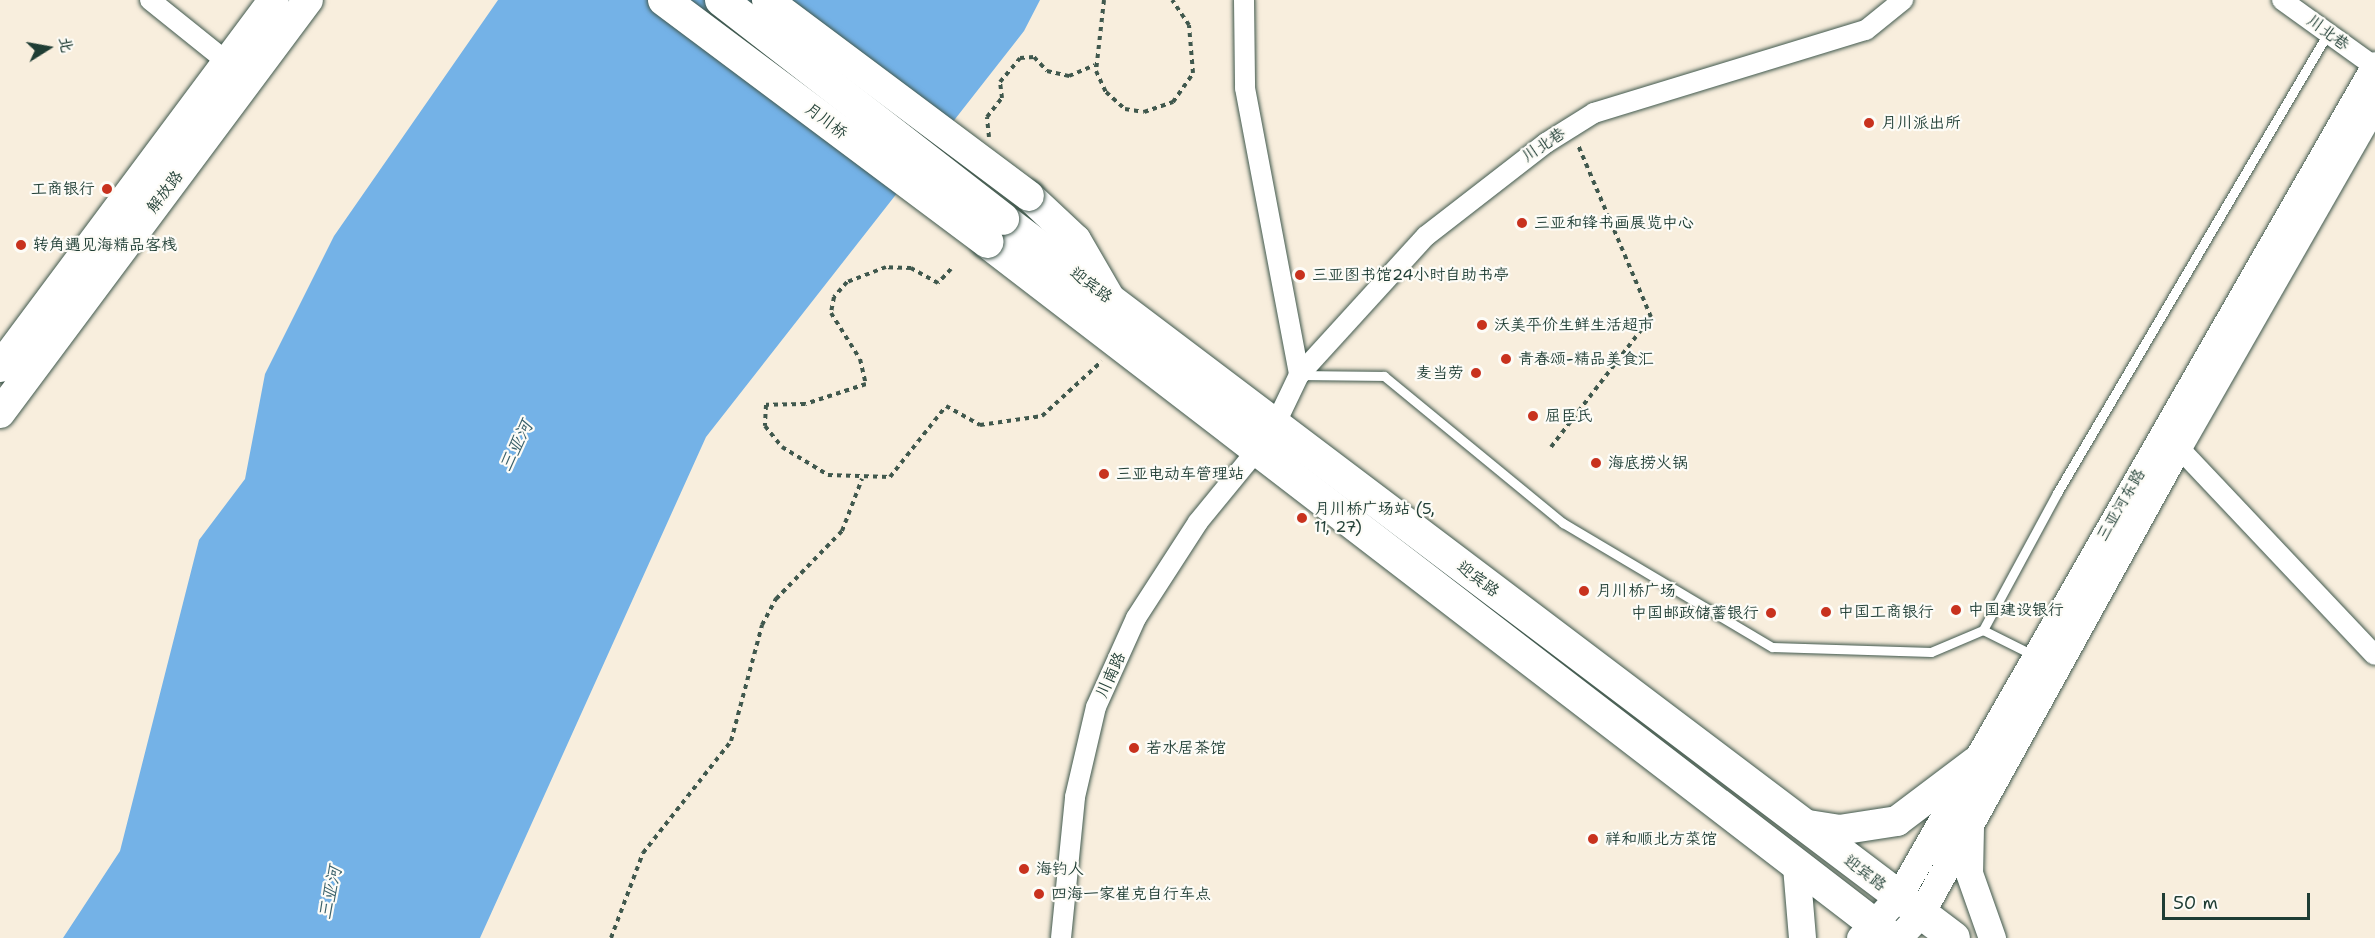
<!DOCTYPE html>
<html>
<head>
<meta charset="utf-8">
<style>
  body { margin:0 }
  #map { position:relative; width:2375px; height:938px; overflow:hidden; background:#f8eedd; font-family:"Shantell Sans","LXGW WenKai TC",sans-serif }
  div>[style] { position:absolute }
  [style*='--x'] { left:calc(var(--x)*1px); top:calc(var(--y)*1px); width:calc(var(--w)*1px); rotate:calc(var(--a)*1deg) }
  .water>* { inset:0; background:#74b2e7 }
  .path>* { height:4px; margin-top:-2px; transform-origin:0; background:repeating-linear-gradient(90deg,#40584d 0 4.5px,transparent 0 9px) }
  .roads { filter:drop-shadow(0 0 2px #40584d) drop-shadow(0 0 2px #40584d) }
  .service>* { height:9px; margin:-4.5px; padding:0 4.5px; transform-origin:4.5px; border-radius:4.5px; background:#fff }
  .minor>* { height:20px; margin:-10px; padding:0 10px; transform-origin:10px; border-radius:10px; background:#fff }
  .secondary>* { height:27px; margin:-13.5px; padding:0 13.5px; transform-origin:13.5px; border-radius:13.5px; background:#fff }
  .primary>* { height:30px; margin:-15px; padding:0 15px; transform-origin:15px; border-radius:15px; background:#fff }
  .trunk>* { height:32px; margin:-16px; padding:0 16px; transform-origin:16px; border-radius:16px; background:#fff }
  .bridges { filter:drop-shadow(0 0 2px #40584d) drop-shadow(0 0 2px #40584d) }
  .primary-bridge>* { height:30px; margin:-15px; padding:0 15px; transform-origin:15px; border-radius:15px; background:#fff }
  .trunk-bridge>* { height:32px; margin:-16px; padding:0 16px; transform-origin:16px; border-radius:16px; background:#fff }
  .dots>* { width:16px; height:16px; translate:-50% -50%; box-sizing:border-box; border:3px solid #fdfcf7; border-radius:50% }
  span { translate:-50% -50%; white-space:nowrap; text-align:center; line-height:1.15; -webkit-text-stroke:4.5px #fdfcf7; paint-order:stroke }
  .street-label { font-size:16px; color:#1f3d34 }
  .poi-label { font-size:16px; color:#1f3d34 }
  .left { translate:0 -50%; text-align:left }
  .right { translate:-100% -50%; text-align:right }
  .water-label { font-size:18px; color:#39606a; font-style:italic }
  .north { position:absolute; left:18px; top:18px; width:60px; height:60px; -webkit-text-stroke:4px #fdfcf7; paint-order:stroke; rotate:79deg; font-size:16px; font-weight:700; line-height:24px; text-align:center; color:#1f3d34 }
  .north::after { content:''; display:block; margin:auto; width:21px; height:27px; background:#1f3d34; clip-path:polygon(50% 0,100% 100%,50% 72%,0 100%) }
  .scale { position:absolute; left:2162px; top:893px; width:148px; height:27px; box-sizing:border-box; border:3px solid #1f3d34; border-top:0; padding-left:8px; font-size:18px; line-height:21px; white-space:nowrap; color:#1f3d34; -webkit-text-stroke:4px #fdfcf7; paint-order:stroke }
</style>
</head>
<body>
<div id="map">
  <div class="water">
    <i style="clip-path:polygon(498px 0,1040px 0,1024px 31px,706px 437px,480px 938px,63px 938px,120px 851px,199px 540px,245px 479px,265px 374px,334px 236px)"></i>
  </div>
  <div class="path">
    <i style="--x:1104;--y:0;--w:71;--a:96.4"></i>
    <i style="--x:1096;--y:71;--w:23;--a:65"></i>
    <i style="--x:1106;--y:92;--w:25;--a:42"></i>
    <i style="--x:1125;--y:109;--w:19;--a:9"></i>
    <i style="--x:1144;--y:112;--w:31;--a:-19"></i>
    <i style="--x:1173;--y:102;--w:35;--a:-55"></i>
    <i style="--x:1193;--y:73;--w:48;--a:-94.8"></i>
    <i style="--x:1189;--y:25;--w:30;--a:-124"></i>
    <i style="--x:989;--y:137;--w:20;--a:-96"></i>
    <i style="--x:987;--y:117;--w:24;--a:-52"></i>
    <i style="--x:1002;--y:98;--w:16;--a:-97"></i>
    <i style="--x:1000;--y:82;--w:31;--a:-50"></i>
    <i style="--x:1020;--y:58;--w:14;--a:-4"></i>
    <i style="--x:1034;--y:57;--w:19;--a:47"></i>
    <i style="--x:1047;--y:71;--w:23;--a:13"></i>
    <i style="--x:1069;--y:76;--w:28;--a:-23"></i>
    <i style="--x:951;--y:269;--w:19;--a:133"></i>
    <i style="--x:938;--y:283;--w:31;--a:-151"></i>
    <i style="--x:911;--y:268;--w:25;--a:-178"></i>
    <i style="--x:886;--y:267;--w:42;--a:159"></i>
    <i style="--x:847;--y:282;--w:20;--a:131"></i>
    <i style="--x:834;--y:297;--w:16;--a:101"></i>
    <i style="--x:831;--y:313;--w:54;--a:57.8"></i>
    <i style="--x:860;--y:359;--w:26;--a:77"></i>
    <i style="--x:866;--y:384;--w:64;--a:161.8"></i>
    <i style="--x:805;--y:404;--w:39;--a:179"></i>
    <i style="--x:766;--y:405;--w:21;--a:93"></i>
    <i style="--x:765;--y:426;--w:27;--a:51"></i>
    <i style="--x:782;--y:447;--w:54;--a:31.3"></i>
    <i style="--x:828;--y:475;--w:62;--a:1.8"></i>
    <i style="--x:890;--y:477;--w:90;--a:-51.7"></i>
    <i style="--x:946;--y:406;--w:39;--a:29"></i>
    <i style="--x:980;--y:425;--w:63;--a:-8.3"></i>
    <i style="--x:1042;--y:416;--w:81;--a:-42.5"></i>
    <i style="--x:1551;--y:447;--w:164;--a:-52.4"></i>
    <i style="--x:1651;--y:317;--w:187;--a:-113"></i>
    <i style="--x:611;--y:938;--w:91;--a:-69.4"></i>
    <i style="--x:643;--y:853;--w:142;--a:-51.8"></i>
    <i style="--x:731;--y:741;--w:120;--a:-75"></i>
    <i style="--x:762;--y:625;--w:30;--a:-62"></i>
    <i style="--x:776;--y:599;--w:95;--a:-45.9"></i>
    <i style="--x:842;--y:531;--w:56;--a:-69"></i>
  </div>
  <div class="roads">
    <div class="service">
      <i style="--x:1301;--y:375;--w:83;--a:0.7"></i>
      <i style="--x:1384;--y:376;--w:232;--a:39.4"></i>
      <i style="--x:1563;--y:523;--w:243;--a:30.7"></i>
      <i style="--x:1772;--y:647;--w:159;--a:1.8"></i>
      <i style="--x:1931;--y:652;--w:56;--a:-22.9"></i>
      <i style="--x:1983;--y:630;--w:56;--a:26.6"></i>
      <i style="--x:1983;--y:630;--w:156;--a:-61.6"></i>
      <i style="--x:2057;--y:493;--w:534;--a:-59.5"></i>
    </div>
    <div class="minor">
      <i style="--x:150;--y:0;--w:99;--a:38.8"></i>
      <i style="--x:1244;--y:0;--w:88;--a:89.3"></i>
      <i style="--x:1245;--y:88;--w:292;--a:79.3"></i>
      <i style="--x:2282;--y:0;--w:113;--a:35.7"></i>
      <i style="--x:1275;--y:425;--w:55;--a:-64.4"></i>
      <i style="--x:1299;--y:375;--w:188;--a:-47.6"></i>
      <i style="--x:1426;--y:236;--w:152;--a:-37.8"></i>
      <i style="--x:1546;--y:143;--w:57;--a:-32"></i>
      <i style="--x:1594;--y:113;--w:284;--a:-17"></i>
      <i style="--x:1866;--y:30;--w:48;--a:-39"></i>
      <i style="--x:2178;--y:447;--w:286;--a:46.6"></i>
      <i style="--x:1061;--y:938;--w:142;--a:-84.3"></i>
      <i style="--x:1075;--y:797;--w:92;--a:-76.9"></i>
      <i style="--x:1096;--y:707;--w:98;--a:-65.8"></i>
      <i style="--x:1136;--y:618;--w:114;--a:-57.1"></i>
      <i style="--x:1198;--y:522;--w:93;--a:-50.7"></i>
    </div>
    <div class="secondary">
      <i style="--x:1970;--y:827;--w:46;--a:91.2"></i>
      <i style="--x:1969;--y:873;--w:69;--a:70.5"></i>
      <i style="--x:1796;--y:866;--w:72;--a:85.2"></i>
      <i style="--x:1860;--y:938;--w:56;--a:-47.2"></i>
      <i style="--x:1898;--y:897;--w:959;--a:-60.17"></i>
      <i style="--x:1898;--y:938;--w:34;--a:-47"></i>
      <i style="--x:1921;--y:913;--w:532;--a:-61.12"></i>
      <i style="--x:2178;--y:447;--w:396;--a:-60.2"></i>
    </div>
    <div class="primary">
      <i style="--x:1029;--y:196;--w:64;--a:43.1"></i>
      <i style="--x:1076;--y:240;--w:72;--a:59.9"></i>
      <i style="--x:0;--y:367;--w:458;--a:-53.3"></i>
      <i style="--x:0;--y:413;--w:515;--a:-53.29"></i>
      <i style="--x:1802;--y:824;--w:37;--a:9"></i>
      <i style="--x:1839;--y:830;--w:59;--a:-8.8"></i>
      <i style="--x:1897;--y:821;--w:98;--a:-37.1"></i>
    </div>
    <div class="trunk">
      <i style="--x:1003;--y:219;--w:1192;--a:37.09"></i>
      <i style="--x:987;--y:242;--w:1142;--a:37.56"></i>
    </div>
  </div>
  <div class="bridges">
    <div class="primary-bridge">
      <i style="--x:767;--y:0;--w:327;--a:36.8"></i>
    </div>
    <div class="trunk-bridge">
      <i style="--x:664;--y:0;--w:404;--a:36.8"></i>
      <i style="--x:721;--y:0;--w:357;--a:37.8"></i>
    </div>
  </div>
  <div class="dots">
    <i style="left:1869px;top:123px;background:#c8321e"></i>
    <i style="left:107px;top:189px;background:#c8321e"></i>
    <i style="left:1522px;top:223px;background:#c8321e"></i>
    <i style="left:21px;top:245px;background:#c8321e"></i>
    <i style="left:1300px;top:275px;background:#c8321e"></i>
    <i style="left:1482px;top:325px;background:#c8321e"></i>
    <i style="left:1506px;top:359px;background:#c8321e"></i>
    <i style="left:1476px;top:373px;background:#c8321e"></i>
    <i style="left:1533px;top:416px;background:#c8321e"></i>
    <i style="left:1596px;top:463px;background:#c8321e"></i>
    <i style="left:1104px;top:474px;background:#c8321e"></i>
    <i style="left:1302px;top:518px;background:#c8321e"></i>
    <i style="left:1584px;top:591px;background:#c8321e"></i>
    <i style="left:1956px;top:610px;background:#c8321e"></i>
    <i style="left:1826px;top:612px;background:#c8321e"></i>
    <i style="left:1771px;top:613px;background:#c8321e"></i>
    <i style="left:1134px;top:748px;background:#c8321e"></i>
    <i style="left:1593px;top:839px;background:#c8321e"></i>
    <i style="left:1024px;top:869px;background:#c8321e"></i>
    <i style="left:1039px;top:894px;background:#c8321e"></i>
  </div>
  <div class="street-label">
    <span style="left:2328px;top:33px;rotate:36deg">川北巷</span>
    <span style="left:826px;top:121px;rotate:37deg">月川桥</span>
    <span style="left:1544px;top:145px;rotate:-34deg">川北巷</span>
    <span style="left:165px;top:192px;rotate:-53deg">解放路</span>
    <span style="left:1091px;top:285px;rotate:37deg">迎宾路</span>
    <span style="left:2121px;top:505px;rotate:-60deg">三亚河东路</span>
    <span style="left:1478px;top:579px;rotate:37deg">迎宾路</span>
    <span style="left:1111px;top:675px;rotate:-66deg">川南路</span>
    <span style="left:1865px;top:873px;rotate:37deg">迎宾路</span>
  </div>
  <div class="poi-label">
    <span class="left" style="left:1881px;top:123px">月川派出所</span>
    <span class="right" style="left:95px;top:189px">工商银行</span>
    <span class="left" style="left:1534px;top:223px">三亚和锋书画展览中心</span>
    <span class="left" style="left:33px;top:245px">转角遇见海精品客栈</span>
    <span class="left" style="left:1312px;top:275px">三亚图书馆24小时自助书亭</span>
    <span class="left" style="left:1494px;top:325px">沃美平价生鲜生活超市</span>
    <span class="left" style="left:1518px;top:359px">青春颂-精品美食汇</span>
    <span class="right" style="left:1464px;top:373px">麦当劳</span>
    <span class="left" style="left:1545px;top:416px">屈臣氏</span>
    <span class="left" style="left:1608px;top:463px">海底捞火锅</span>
    <span class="left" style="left:1116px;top:474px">三亚电动车管理站</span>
    <span class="left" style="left:1314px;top:518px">月川桥广场站 (5,<br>11, 27)</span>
    <span class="left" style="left:1596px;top:591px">月川桥广场</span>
    <span class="left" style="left:1968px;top:610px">中国建设银行</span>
    <span class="left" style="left:1838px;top:612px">中国工商银行</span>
    <span class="right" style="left:1759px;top:613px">中国邮政储蓄银行</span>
    <span class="left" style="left:1146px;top:748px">若水居茶馆</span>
    <span class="left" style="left:1605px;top:839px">祥和顺北方菜馆</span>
    <span class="left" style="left:1036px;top:869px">海钓人</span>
    <span class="left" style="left:1051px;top:894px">四海一家崔克自行车点</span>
  </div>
  <div class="water-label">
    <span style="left:516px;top:446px;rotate:-64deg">三亚河</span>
    <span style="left:330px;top:893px;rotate:-78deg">三亚河</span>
  </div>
  <div class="north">北</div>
  <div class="scale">50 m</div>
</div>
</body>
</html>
